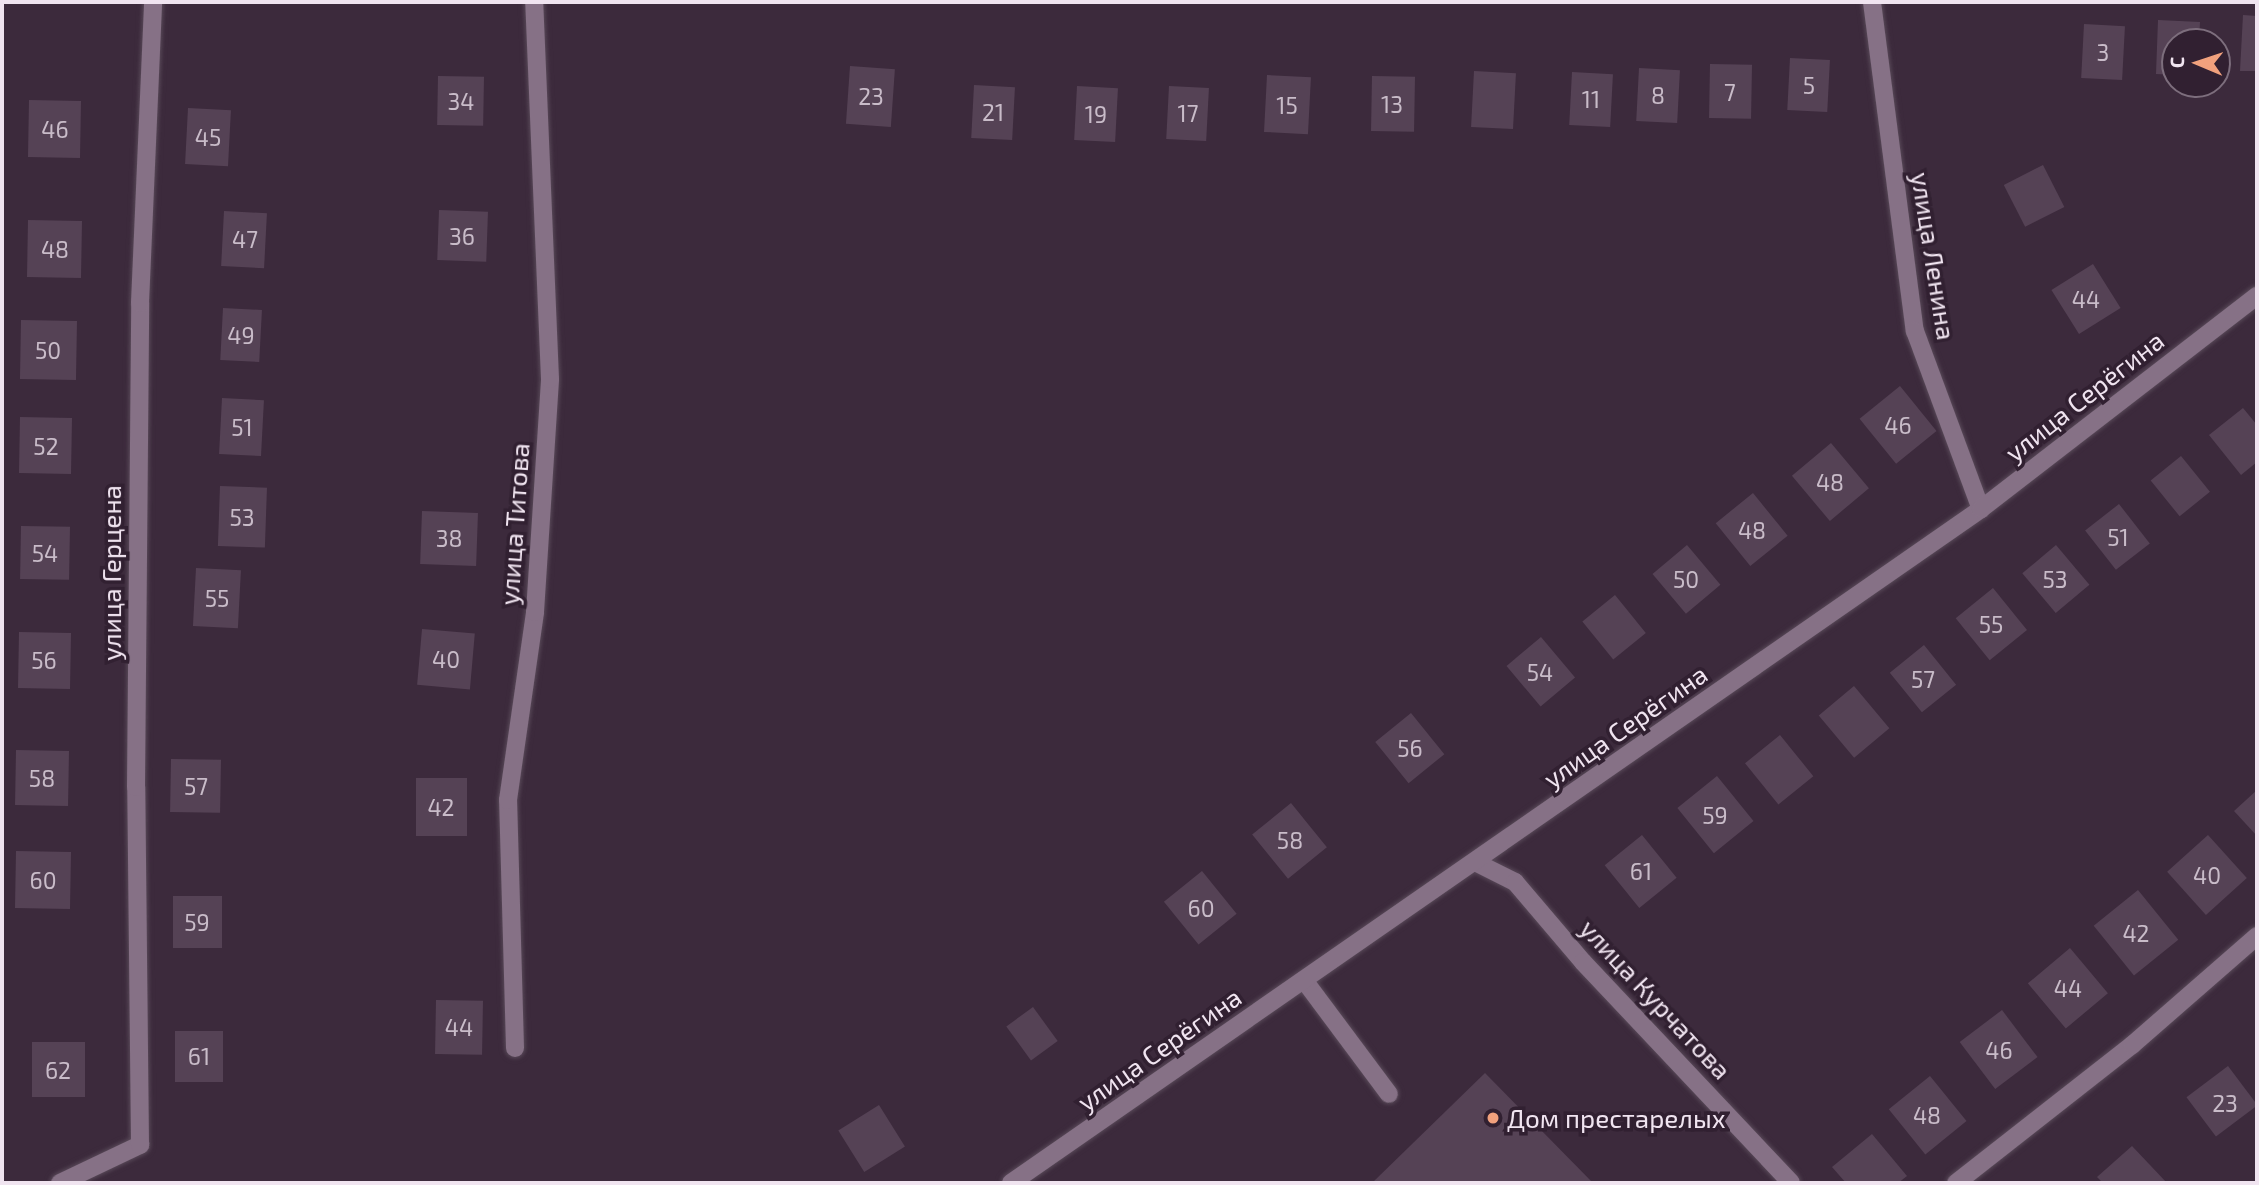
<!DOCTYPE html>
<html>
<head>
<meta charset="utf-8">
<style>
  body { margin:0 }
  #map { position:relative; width:2259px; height:1185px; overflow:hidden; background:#3c2a3c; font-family:"Exo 2",sans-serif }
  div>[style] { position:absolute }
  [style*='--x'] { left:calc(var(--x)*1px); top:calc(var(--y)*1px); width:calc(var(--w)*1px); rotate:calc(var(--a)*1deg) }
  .building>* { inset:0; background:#554255; transform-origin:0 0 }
  .roads { filter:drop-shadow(0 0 2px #584958) drop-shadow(0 0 2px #584958) }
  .service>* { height:18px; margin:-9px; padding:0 9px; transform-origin:9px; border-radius:9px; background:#867186 }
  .minor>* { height:18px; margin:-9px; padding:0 9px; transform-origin:9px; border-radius:9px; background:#867186 }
  .dots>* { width:19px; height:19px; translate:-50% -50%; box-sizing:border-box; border:4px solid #312031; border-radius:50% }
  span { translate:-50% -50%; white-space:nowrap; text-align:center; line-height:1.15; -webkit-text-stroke:7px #312031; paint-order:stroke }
  .number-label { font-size:23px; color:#c9bcc9 }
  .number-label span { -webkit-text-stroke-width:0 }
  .street-label { font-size:26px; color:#f0e4f0 }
  .poi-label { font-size:26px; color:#f0e4f0 }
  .left { translate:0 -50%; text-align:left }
  .frame { position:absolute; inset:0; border:4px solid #f0e4f0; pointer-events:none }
  .north { position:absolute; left:2161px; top:28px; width:70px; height:70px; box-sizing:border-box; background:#312031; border:2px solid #7d6e7d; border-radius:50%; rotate:272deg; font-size:19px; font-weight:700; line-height:28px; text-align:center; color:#f0e4f0 }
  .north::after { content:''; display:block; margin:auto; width:24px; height:32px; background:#f1a17d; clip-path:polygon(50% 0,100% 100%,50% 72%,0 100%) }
</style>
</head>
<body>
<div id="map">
  <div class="building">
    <i style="clip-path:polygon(2243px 15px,2257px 16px,2257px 71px,2240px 71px)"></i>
    <i style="clip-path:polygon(2158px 20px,2200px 22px,2199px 42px,2175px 42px,2175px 75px,2156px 74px)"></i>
    <i style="left:2084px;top:24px;width:41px;height:54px;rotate:3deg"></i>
    <i style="left:1790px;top:58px;width:40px;height:52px;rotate:3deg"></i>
    <i style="left:1710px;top:64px;width:42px;height:54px;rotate:1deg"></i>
    <i style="left:850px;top:66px;width:45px;height:58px;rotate:4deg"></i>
    <i style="left:1639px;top:68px;width:41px;height:53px;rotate:3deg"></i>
    <i style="left:1474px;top:71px;width:42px;height:56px;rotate:3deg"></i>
    <i style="left:1572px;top:72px;width:41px;height:53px;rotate:3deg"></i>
    <i style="left:1267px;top:75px;width:44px;height:57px;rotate:3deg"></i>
    <i style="left:438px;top:76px;width:46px;height:49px;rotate:1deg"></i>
    <i style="left:1372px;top:76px;width:43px;height:55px;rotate:1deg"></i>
    <i style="left:974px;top:85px;width:41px;height:53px;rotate:3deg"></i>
    <i style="left:1077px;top:86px;width:41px;height:54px;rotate:3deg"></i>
    <i style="left:1169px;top:86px;width:40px;height:53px;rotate:3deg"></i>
    <i style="left:29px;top:100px;width:52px;height:57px;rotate:1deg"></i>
    <i style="left:188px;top:108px;width:43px;height:56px;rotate:3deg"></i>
    <i style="left:2043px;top:165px;width:47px;height:44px;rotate:63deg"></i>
    <i style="left:439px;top:210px;width:49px;height:50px;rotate:2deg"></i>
    <i style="left:224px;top:211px;width:43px;height:55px;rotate:3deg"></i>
    <i style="left:28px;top:220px;width:54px;height:57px;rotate:1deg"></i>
    <i style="left:2093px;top:264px;width:52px;height:49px;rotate:58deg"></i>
    <i style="left:223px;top:308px;width:39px;height:52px;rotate:3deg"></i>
    <i style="left:21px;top:320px;width:56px;height:59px;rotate:1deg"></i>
    <i style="left:1900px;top:386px;width:58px;height:52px;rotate:51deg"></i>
    <i style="left:222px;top:398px;width:42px;height:56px;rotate:3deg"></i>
    <i style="clip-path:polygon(2243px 408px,2257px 425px,2257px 462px,2241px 475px,2209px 435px)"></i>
    <i style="left:20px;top:417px;width:52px;height:56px;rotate:1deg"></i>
    <i style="left:1831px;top:443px;width:59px;height:51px;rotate:50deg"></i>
    <i style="left:2181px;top:456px;width:46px;height:39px;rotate:51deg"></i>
    <i style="left:220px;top:486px;width:47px;height:60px;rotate:2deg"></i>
    <i style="left:1753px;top:493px;width:55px;height:48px;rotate:51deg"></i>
    <i style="left:2119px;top:504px;width:50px;height:43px;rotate:52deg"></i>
    <i style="left:422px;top:511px;width:56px;height:53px;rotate:2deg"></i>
    <i style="left:21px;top:526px;width:49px;height:53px;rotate:1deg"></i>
    <i style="left:1687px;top:545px;width:52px;height:45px;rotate:50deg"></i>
    <i style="left:2056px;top:545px;width:52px;height:44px;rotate:50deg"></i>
    <i style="left:196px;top:568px;width:45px;height:58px;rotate:3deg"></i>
    <i style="left:1993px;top:588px;width:54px;height:48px;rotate:51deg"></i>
    <i style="left:1615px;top:595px;width:49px;height:42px;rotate:51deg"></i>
    <i style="left:422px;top:629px;width:53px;height:56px;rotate:5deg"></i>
    <i style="left:19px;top:632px;width:52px;height:56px;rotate:1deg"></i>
    <i style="left:1541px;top:637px;width:53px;height:45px;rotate:50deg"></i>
    <i style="left:1924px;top:645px;width:51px;height:44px;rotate:51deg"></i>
    <i style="left:1854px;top:686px;width:55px;height:46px;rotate:50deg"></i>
    <i style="left:1411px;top:713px;width:53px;height:46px;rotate:51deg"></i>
    <i style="left:1780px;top:735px;width:53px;height:45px;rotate:51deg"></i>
    <i style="left:16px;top:750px;width:53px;height:55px;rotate:1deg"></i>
    <i style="left:171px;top:759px;width:50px;height:53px;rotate:1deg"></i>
    <i style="left:1717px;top:776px;width:58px;height:51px;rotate:51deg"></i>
    <i style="left:416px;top:778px;width:51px;height:58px"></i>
    <i style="clip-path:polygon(2257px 790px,2257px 836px,2234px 811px)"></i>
    <i style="left:1291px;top:803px;width:57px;height:50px;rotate:51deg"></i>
    <i style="left:1642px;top:835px;width:55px;height:48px;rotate:51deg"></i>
    <i style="left:2208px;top:835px;width:58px;height:55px;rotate:48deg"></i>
    <i style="left:16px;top:851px;width:55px;height:57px;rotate:1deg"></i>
    <i style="left:1202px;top:871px;width:55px;height:49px;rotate:51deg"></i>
    <i style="left:2138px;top:890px;width:64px;height:57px;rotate:51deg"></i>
    <i style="left:173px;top:896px;width:49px;height:52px"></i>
    <i style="left:2070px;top:948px;width:59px;height:55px;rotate:50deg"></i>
    <i style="left:436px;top:1000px;width:47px;height:54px;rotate:1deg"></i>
    <i style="left:1033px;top:1007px;width:42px;height:33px;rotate:54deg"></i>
    <i style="left:2002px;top:1010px;width:59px;height:53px;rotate:53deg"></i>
    <i style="left:175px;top:1031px;width:48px;height:51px"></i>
    <i style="left:32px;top:1042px;width:53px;height:55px"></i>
    <i style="left:2228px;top:1066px;width:49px;height:52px;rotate:53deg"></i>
    <i style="clip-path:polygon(1485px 1073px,1593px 1183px,1372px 1183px)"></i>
    <i style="left:1930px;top:1076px;width:58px;height:53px;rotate:51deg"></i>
    <i style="left:879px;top:1105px;width:49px;height:48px;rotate:58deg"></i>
    <i style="clip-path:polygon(1872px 1134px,1907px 1176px,1898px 1183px,1846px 1183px,1832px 1167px)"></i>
    <i style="clip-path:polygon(2132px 1146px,2167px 1183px,2103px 1183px,2097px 1177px)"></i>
  </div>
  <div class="roads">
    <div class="service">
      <i style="--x:1304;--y:980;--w:142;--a:53.3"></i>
    </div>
    <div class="minor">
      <i style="--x:1872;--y:2;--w:332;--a:82.6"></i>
      <i style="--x:1915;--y:331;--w:190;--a:69.7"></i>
      <i style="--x:1475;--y:862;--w:45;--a:26.6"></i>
      <i style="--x:1515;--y:882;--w:105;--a:49.6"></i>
      <i style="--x:1583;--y:962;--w:303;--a:46.7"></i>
      <i style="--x:515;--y:1048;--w:248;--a:-91.6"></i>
      <i style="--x:508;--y:800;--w:190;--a:-81.8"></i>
      <i style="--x:535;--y:612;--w:233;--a:-86.3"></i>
      <i style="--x:550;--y:379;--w:377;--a:-92.4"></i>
      <i style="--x:60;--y:1183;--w:89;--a:-25.4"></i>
      <i style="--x:140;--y:1145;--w:358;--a:-90.6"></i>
      <i style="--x:136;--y:787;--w:484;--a:-89.5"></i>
      <i style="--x:140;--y:303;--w:301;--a:-87.5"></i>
      <i style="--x:1011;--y:1183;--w:1181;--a:-34.79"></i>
      <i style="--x:1981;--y:509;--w:349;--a:-37.7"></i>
      <i style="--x:1956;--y:1183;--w:224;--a:-38.1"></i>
      <i style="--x:2132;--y:1045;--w:166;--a:-41.1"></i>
    </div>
  </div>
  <div class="dots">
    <i style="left:1493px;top:1118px;background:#f1a17d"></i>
  </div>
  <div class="number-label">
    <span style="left:2103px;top:52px">3</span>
    <span style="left:1809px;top:85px">5</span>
    <span style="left:1730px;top:92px">7</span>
    <span style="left:1658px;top:95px">8</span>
    <span style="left:871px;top:96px">23</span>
    <span style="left:1591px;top:99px">11</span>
    <span style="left:461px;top:101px">34</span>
    <span style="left:1392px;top:104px">13</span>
    <span style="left:1287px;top:105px">15</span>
    <span style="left:993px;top:112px">21</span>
    <span style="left:1188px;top:113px">17</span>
    <span style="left:1096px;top:114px">19</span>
    <span style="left:55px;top:129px">46</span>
    <span style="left:208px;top:137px">45</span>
    <span style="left:462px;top:236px">36</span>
    <span style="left:245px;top:239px">47</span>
    <span style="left:55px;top:249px">48</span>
    <span style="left:2086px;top:299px">44</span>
    <span style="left:241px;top:335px">49</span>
    <span style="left:48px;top:350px">50</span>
    <span style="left:1898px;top:425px">46</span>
    <span style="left:242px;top:427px">51</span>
    <span style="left:46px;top:446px">52</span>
    <span style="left:1830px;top:482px">48</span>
    <span style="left:242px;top:517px">53</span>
    <span style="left:1752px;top:530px">48</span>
    <span style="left:2118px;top:537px">51</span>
    <span style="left:449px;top:538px">38</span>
    <span style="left:45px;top:553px">54</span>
    <span style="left:1686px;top:579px">50</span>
    <span style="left:2055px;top:579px">53</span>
    <span style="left:217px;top:598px">55</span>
    <span style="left:1991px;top:624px">55</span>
    <span style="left:446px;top:659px">40</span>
    <span style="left:44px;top:660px">56</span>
    <span style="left:1540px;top:672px">54</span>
    <span style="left:1923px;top:679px">57</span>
    <span style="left:1410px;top:748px">56</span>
    <span style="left:42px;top:778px">58</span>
    <span style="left:196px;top:786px">57</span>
    <span style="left:441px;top:807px">42</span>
    <span style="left:1715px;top:815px">59</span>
    <span style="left:1290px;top:840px">58</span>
    <span style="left:1641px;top:871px">61</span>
    <span style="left:2207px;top:875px">40</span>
    <span style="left:43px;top:880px">60</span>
    <span style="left:1201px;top:908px">60</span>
    <span style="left:197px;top:922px">59</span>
    <span style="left:2136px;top:933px">42</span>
    <span style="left:2068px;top:988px">44</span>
    <span style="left:459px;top:1027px">44</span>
    <span style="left:1999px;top:1050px">46</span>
    <span style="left:199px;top:1056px">61</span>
    <span style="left:58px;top:1070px">62</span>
    <span style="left:2225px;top:1103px">23</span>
    <span style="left:1927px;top:1115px">48</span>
  </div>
  <div class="street-label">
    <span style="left:1934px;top:256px;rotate:81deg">улица Ленина</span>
    <span style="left:2084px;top:396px;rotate:-38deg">улица Серёгина</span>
    <span style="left:514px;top:524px;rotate:-86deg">улица Титова</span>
    <span style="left:111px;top:573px;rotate:-90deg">улица Герцена</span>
    <span style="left:1625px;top:726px;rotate:-35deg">улица Серёгина</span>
    <span style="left:1656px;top:999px;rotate:47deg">улица Курчатова</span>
    <span style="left:1159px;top:1049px;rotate:-35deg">улица Серёгина</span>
  </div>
  <div class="poi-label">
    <span class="left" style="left:1507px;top:1118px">Дом престарелых</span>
  </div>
  <div class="frame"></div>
  <div class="north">С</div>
</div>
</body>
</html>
